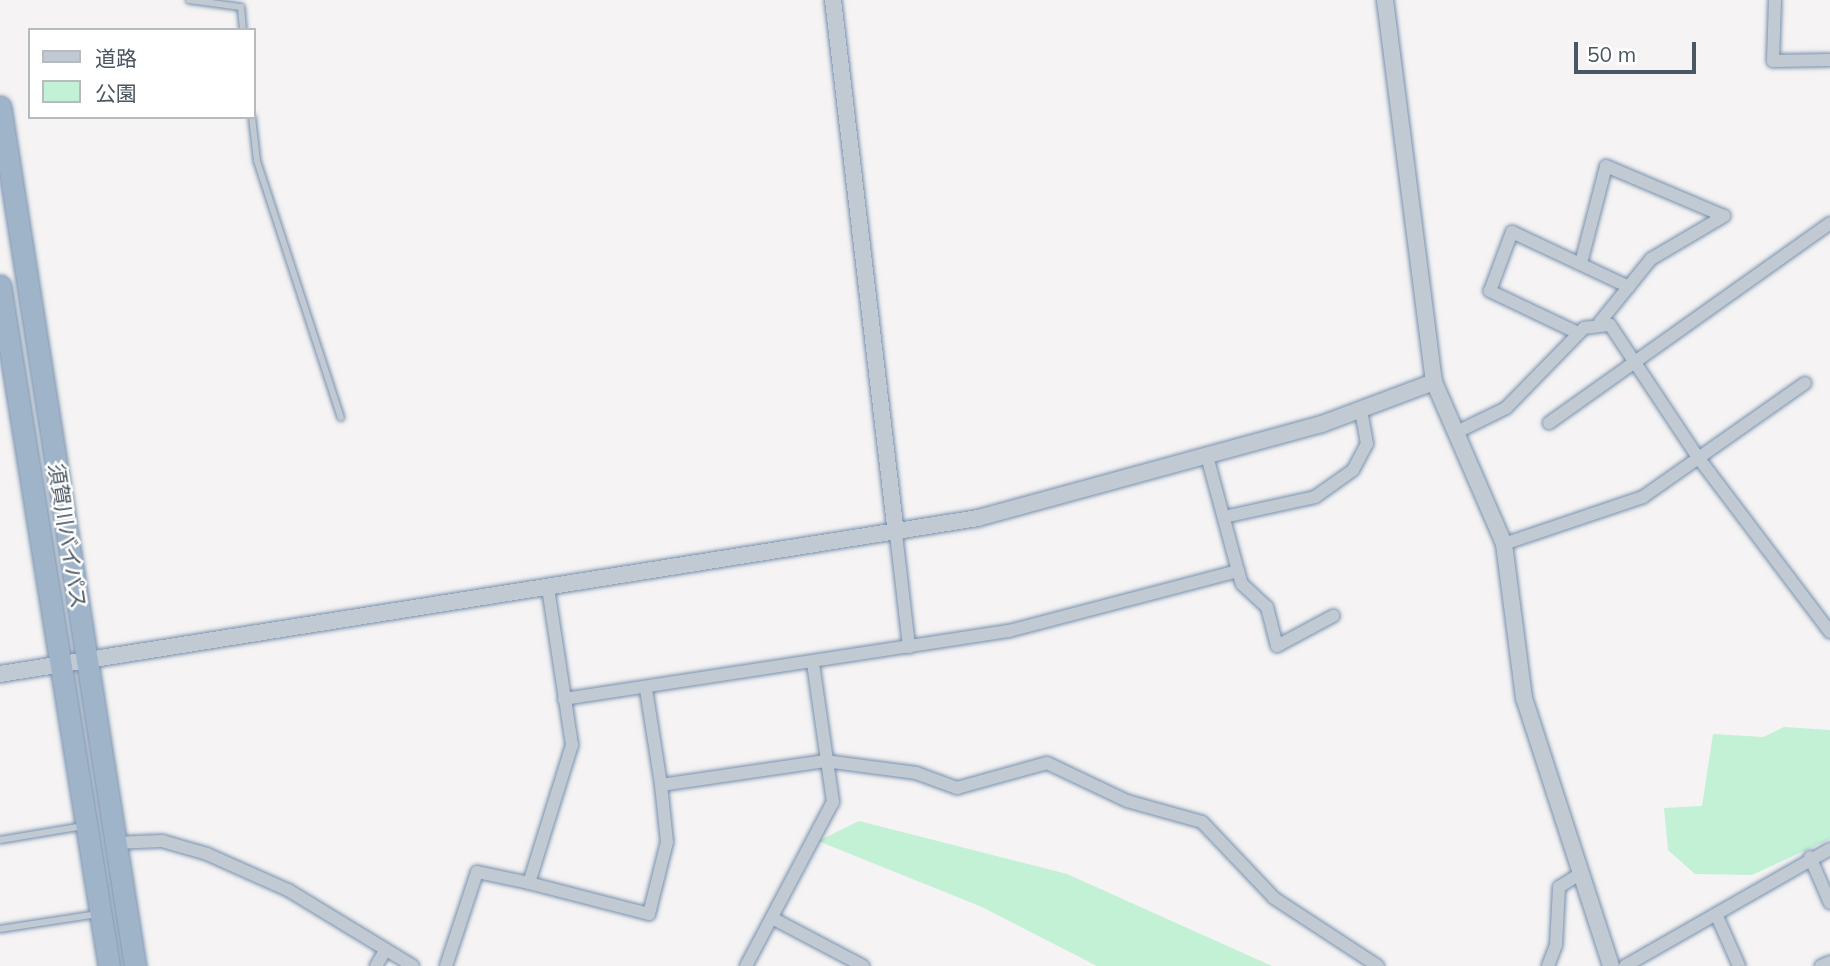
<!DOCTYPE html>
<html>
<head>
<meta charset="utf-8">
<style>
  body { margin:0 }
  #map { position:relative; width:1830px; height:966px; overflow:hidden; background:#f5f3f3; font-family:Mulish,"Noto Sans JP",sans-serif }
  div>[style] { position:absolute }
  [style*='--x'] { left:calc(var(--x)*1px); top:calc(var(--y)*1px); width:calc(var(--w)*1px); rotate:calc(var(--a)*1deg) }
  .green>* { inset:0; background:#c3f1d5 }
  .roads { filter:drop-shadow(0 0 2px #7690ad) drop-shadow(0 0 2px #7690ad) }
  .service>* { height:6px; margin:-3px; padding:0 3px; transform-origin:3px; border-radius:3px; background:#c1cad2 }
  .minor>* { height:12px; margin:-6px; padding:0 6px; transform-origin:6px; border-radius:6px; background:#c1cad2 }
  .tertiary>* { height:16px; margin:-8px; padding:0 8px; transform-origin:8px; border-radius:8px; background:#c1cad2 }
  .trunk>* { height:21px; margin:-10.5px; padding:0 10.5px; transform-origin:10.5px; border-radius:10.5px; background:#9fb4c9 }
  span { translate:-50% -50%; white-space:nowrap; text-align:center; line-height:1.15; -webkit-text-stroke:5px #fff; paint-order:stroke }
  .street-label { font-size:21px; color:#4a5661 }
  .legend { position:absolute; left:28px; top:28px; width:228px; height:91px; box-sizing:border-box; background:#fff; border:2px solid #b7bbc0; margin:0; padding:9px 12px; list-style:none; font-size:21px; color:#4a5661 }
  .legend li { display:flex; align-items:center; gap:14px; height:35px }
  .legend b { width:35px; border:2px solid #b7bbc0 }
  .scale { position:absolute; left:1574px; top:42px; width:122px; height:32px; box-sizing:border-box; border:4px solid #4a5661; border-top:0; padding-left:9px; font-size:21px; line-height:24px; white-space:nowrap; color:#4a5661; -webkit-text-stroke:5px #fff; paint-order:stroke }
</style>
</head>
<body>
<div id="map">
  <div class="green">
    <i style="clip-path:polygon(1784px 727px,1830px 730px,1830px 839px,1752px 875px,1695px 874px,1668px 850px,1664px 808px,1702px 806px,1713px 734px,1763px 737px)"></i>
    <i style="clip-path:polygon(859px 821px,1067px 874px,1272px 966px,1097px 966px,982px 907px,818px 841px)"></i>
  </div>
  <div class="roads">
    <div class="service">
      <i style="--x:189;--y:0;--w:52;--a:7.7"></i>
      <i style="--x:241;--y:7;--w:23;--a:85"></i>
      <i style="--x:252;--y:117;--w:44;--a:83.5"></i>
      <i style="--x:257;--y:161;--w:270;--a:71.9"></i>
      <i style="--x:0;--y:840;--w:85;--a:-9.5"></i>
      <i style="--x:0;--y:929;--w:99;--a:-8.7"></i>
    </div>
    <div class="minor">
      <i style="--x:1775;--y:0;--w:61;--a:91.9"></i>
      <i style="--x:1773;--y:61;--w:57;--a:-1"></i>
      <i style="--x:1581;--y:263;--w:100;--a:-75.5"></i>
      <i style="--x:1606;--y:166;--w:128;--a:23"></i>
      <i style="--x:1600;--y:322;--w:81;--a:-51"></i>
      <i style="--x:1651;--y:259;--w:85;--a:-30.5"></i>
      <i style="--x:1578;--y:333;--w:98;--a:-154.5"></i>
      <i style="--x:1490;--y:291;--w:63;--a:-69.6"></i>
      <i style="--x:1512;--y:232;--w:129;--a:25.2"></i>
      <i style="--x:1549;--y:423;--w:345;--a:-35.4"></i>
      <i style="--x:1457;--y:432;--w:55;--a:-26.1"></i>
      <i style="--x:1506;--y:408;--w:112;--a:-45.7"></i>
      <i style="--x:1584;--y:328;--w:26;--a:-7"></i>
      <i style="--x:1610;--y:325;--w:157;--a:56.4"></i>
      <i style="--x:1697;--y:456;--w:221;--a:52.9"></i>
      <i style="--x:1224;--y:517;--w:93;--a:-12.4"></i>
      <i style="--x:1315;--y:497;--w:47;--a:-35.4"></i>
      <i style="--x:1353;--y:470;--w:30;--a:-62"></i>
      <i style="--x:1367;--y:444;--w:36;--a:-100"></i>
      <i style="--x:896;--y:534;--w:114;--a:83.4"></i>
      <i style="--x:1504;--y:544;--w:147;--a:-18.7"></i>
      <i style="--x:1643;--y:497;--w:198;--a:-35.1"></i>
      <i style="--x:1238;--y:571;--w:14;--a:73"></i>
      <i style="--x:1242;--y:584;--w:34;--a:43"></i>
      <i style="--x:1267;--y:607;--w:40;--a:75.6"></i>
      <i style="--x:1277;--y:646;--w:64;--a:-28.2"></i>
      <i style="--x:646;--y:689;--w:97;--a:81.1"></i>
      <i style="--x:661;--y:785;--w:166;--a:-8.3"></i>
      <i style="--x:825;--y:761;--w:92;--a:7.5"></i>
      <i style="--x:916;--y:773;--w:44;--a:20.1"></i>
      <i style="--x:957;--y:788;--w:93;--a:-15.5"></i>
      <i style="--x:1047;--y:763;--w:89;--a:25.4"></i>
      <i style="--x:1127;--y:801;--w:78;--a:15.6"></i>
      <i style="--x:1202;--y:822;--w:105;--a:46.5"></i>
      <i style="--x:1274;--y:898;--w:124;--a:33.2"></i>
      <i style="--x:564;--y:699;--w:450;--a:-8.7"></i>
      <i style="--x:1009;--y:631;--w:237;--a:-14.7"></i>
      <i style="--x:1238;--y:571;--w:119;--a:-105.1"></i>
      <i style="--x:114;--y:843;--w:48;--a:-2.4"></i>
      <i style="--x:162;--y:841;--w:47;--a:16.1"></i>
      <i style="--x:207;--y:854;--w:89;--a:24"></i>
      <i style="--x:288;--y:890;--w:146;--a:31.3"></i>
      <i style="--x:1810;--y:857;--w:50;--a:66.5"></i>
      <i style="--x:529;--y:883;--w:124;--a:14.5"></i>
      <i style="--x:649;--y:914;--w:74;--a:-76"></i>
      <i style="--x:667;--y:842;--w:57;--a:-96"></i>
      <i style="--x:1716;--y:914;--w:57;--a:66.1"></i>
      <i style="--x:772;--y:918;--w:103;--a:27.8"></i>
      <i style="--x:376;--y:966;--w:17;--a:-59"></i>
      <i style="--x:446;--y:966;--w:99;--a:-71.7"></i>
      <i style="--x:477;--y:872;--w:53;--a:11.9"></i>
      <i style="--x:529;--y:883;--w:145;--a:-72.7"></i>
      <i style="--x:572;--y:745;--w:159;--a:-98.7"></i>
      <i style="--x:746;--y:966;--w:186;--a:-62.1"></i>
      <i style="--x:833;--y:802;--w:139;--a:-98.2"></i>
      <i style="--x:1548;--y:966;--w:22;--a:-69"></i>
      <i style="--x:1556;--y:945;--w:58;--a:-87"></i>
      <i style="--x:1559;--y:887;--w:26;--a:-32"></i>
      <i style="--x:1625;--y:966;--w:236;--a:-29.7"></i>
      <i style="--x:1821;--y:966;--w:10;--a:-24"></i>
    </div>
    <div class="tertiary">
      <i style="--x:833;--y:0;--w:538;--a:83.27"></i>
      <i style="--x:1385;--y:0;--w:385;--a:82.7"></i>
      <i style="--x:1434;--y:382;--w:176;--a:66.6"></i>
      <i style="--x:1504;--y:544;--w:155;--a:82.6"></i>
      <i style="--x:1524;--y:698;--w:282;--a:72"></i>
      <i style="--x:0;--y:674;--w:990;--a:-9.06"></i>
      <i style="--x:978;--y:518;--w:357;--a:-15.3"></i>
      <i style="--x:1322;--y:424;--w:120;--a:-20.6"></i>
    </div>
    <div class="trunk">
      <i style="--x:0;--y:107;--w:870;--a:81.07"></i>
      <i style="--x:0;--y:286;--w:689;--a:80.89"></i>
    </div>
  </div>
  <div class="street-label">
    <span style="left:68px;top:536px;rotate:81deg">須賀川バイパス</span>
  </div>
  <ul class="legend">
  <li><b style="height:9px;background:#c1cad2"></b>道路</li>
  <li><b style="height:19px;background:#c3f1d5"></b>公園</li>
  </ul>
  <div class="scale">50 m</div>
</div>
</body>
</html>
